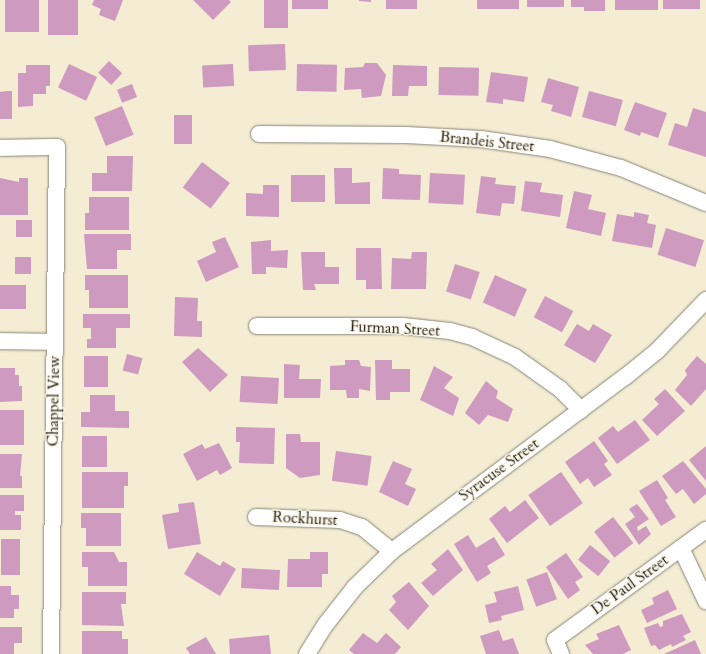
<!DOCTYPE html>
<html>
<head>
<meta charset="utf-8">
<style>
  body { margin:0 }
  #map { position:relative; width:706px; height:654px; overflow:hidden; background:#f4ecd3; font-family:Cardo,serif }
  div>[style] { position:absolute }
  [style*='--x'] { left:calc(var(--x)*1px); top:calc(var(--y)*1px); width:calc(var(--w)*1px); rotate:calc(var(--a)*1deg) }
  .building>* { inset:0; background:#ce9abf; transform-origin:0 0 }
  .roads { filter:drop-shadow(0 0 1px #888478) drop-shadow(0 0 1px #888478) }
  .minor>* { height:16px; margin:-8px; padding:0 8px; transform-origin:8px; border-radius:8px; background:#fff }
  span { translate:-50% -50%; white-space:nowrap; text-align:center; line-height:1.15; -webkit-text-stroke:3px #fcf5e5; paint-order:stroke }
  .street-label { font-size:15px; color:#1c1c1c }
</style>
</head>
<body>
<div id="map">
  <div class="building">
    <i style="left:5px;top:0;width:34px;height:32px"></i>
    <i style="left:48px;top:0;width:30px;height:35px"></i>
    <i style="clip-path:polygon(94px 0,123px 0,115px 21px,99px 15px,101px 9px,92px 5px)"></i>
    <i style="clip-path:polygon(193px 0,229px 0,231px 2px,213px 20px)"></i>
    <i style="left:264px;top:0;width:24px;height:28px"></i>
    <i style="left:292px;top:0;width:36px;height:9px"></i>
    <i style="clip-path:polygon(359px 0,371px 0,371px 2px,359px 1px)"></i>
    <i style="left:386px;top:0;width:31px;height:9px"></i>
    <i style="left:477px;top:0;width:42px;height:9px"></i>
    <i style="left:527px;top:0;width:37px;height:7px"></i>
    <i style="clip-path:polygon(571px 0,605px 0,605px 11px,584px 11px,584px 7px,571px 7px)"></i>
    <i style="left:615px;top:0;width:43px;height:10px"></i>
    <i style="left:663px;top:0;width:37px;height:9px"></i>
    <i style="left:285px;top:44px;width:26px;height:37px;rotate:88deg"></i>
    <i style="left:109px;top:61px;width:18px;height:16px;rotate:43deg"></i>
    <i style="clip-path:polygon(365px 63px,377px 63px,386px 75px,381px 96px,362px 98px,361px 89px,344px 90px,345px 68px,363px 67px)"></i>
    <i style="left:69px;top:64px;width:31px;height:26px;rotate:25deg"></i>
    <i style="left:233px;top:64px;width:22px;height:31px;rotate:87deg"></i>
    <i style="left:297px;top:64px;width:40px;height:27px;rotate:1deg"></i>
    <i style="clip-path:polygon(26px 65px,50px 65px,50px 86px,46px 86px,46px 94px,33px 94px,33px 106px,18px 107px,18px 73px,26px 73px)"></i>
    <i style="clip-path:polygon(393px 65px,427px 66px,427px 86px,409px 86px,408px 96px,392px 96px)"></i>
    <i style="left:439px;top:67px;width:40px;height:28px;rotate:1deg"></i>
    <i style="clip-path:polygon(491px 72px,528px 77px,524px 102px,503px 99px,503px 104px,486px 102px)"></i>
    <i style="clip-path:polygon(548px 78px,579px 87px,571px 117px,551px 111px,553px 105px,541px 102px)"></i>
    <i style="left:132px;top:84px;width:14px;height:16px;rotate:69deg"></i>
    <i style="clip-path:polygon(6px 91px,12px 91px,12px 119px,0 119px,0 92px)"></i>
    <i style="left:589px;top:91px;width:35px;height:27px;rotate:15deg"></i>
    <i style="clip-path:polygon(635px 102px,667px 113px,658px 138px,641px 132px,640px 136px,624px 130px)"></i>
    <i style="left:122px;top:106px;width:31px;height:30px;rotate:68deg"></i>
    <i style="clip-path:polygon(693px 108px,706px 112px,706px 157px,668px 145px,675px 123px,687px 127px)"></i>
    <i style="left:174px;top:115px;width:18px;height:29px"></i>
    <i style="clip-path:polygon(107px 156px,133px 156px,132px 191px,92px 191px,92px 173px,107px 173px)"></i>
    <i style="left:202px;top:162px;width:35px;height:32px;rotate:37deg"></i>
    <i style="clip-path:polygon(334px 168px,352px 168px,352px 183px,370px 182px,370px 204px,335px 204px)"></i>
    <i style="clip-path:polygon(383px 168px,399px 169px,399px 174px,421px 175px,420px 200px,382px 199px)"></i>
    <i style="left:430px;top:173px;width:35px;height:30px;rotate:3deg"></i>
    <i style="left:291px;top:175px;width:34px;height:27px"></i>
    <i style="clip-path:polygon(481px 176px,496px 178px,495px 184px,516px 186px,514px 204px,502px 203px,500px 216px,476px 213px)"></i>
    <i style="clip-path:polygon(0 178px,19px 182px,19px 178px,28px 178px,28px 215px,0 215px)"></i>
    <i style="clip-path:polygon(525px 181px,542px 183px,540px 192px,563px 195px,560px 217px,521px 211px)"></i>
    <i style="clip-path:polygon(263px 185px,279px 185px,279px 217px,246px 216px,246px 193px,263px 194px)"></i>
    <i style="clip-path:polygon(574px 191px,592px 195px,588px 209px,606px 213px,601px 236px,566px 228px)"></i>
    <i style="clip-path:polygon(89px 197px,129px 197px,129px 230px,85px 230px,85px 213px,89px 213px)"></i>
    <i style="clip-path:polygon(634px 212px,649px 215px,647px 223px,656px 225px,652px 248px,612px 241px,617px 214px,634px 217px)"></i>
    <i style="left:16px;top:220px;width:16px;height:17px"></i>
    <i style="left:666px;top:228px;width:40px;height:28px;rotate:18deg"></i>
    <i style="clip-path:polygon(84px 234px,131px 234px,131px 250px,117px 250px,117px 269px,87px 269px)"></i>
    <i style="clip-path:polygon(225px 237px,239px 267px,206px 282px,197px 261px,216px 252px,212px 242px)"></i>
    <i style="clip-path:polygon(271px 240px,271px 251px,288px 250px,287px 268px,266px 267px,266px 274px,252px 274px,251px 242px)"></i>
    <i style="clip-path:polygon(356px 248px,381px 248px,382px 289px,366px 289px,366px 280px,356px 280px)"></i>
    <i style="clip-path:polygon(301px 252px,325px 252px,325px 267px,339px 267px,339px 284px,314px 284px,316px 290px,303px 290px)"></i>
    <i style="clip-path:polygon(412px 252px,427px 252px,426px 289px,391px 289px,392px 258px,411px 259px)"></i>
    <i style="left:15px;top:257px;width:16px;height:17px"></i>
    <i style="left:455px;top:264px;width:26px;height:29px;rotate:18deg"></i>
    <i style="clip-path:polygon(85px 275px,128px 275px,128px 308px,89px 308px,89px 290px,85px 290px)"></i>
    <i style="left:495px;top:275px;width:35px;height:30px;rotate:24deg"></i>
    <i style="left:0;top:285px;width:26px;height:24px"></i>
    <i style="left:545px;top:296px;width:32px;height:24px;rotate:28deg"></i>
    <i style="clip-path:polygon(175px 297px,198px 298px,197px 321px,202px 321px,202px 337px,174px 336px)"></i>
    <i style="clip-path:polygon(83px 314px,130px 314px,130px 328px,116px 328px,116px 348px,87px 348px,87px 339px,91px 339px,91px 328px,83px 328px)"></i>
    <i style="clip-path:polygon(577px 324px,589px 331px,593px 324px,612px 335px,595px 363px,564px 345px)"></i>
    <i style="clip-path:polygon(198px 348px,228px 375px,210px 392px,182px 362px)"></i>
    <i style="left:127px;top:354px;width:16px;height:17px;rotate:15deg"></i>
    <i style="left:84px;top:356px;width:24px;height:31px"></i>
    <i style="clip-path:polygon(697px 356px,706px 364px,706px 389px,691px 406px,675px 390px,687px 375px,685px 370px)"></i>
    <i style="clip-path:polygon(345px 360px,359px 360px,361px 366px,371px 367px,370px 391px,359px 389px,359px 398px,347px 398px,346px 390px,330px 390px,330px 366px,345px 365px)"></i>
    <i style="clip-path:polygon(375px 360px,392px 360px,392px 369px,410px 369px,410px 392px,390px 392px,390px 400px,376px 400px)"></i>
    <i style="clip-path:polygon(284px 364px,300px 365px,299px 379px,321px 379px,320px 398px,284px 398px)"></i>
    <i style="clip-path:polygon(434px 366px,453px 377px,444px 388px,459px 398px,453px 416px,420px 400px)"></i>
    <i style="clip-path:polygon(0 368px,15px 368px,15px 375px,19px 375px,19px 386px,22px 386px,22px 401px,0 402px)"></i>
    <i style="left:241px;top:376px;width:38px;height:26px;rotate:3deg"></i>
    <i style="clip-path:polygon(486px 381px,498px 391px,496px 398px,513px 409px,508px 422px,488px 415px,479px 425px,465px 413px)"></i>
    <i style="clip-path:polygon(665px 389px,685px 411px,657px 436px,642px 420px,659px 404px,654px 399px)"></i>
    <i style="clip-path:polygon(90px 395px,115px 395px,115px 411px,129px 411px,129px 428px,81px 427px,81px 412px,90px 412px)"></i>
    <i style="left:0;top:410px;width:24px;height:35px"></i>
    <i style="clip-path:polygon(635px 420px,650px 440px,617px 464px,598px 438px,613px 426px,618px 432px)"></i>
    <i style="clip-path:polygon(236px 427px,275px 428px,274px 464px,239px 463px,240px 442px,236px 442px)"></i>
    <i style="clip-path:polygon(286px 434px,300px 434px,301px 442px,320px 442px,320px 475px,300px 478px,286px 468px)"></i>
    <i style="left:82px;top:436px;width:25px;height:31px"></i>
    <i style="clip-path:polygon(594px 441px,608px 461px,604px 464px,612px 475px,594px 487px,588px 478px,580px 484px,565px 462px)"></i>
    <i style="clip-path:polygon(219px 443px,232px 468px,220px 475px,217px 470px,197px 481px,183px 454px,202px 444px,205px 449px)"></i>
    <i style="clip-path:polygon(706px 446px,706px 481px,689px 460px)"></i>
    <i style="left:336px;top:451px;width:36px;height:30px;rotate:8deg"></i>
    <i style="clip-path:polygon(0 454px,22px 454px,20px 476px,22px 476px,22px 488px,0 488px)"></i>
    <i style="clip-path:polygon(393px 461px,412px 469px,405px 484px,416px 489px,408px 506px,379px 492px)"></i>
    <i style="clip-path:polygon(683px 461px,706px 489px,706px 494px,694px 504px,683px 489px,676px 494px,662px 476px)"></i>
    <i style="clip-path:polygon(82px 472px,128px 472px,128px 486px,124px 486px,124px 508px,82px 508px)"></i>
    <i style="left:561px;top:472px;width:38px;height:40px;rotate:55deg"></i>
    <i style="clip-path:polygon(657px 480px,668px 498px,665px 500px,676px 517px,661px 526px,639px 491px)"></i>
    <i style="clip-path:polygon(0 495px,24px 495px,24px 511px,15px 511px,15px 515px,21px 515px,21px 530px,0 530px)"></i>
    <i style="clip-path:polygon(525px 500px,539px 518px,507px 543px,489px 519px,505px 506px,510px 512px)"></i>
    <i style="clip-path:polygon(194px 502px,201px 544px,168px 549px,162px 515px,179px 512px,178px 504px)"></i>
    <i style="clip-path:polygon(637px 504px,649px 519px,637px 527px,638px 531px,646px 526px,651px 534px,639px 545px,625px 524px,635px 517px,629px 509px)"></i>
    <i style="clip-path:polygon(81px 513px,121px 513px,121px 546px,86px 546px,86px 528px,81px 528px)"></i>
    <i style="left:613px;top:517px;width:33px;height:24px;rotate:52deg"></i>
    <i style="clip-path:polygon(468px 535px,476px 548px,494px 537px,505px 555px,487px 566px,491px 573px,477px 582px,454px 544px)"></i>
    <i style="left:1px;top:539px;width:19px;height:36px"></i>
    <i style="left:590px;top:545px;width:26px;height:19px;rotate:39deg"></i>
    <i style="clip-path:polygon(448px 549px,463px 570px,433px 596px,421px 583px,437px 570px,431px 564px)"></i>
    <i style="clip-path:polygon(82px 552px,114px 552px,119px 562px,127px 562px,127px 586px,88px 586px,88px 567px,82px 567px)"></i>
    <i style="clip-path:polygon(197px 552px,220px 566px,223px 561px,236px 569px,220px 596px,184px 574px)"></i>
    <i style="clip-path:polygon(310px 552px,328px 552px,328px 574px,322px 574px,322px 587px,287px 587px,288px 559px,310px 559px)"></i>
    <i style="clip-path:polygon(566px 553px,583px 577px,575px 582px,580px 590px,568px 599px,546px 567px)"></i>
    <i style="left:242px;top:568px;width:38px;height:20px;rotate:3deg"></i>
    <i style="left:547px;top:572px;width:29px;height:22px;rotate:70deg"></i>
    <i style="clip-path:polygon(409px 582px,429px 606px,408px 630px,389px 610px,396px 602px,392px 596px)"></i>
    <i style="clip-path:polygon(0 586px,11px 586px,11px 595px,19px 595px,19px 609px,14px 609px,14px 618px,0 618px)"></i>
    <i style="clip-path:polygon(518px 586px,524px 610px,501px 616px,502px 620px,489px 623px,485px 605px,497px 602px,494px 592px)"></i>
    <i style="clip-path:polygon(668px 590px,677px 609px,647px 623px,641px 610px,654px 604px,652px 598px)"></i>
    <i style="clip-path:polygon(82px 592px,126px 592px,126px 604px,121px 604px,124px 626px,82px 625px)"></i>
    <i style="clip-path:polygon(682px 614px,691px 632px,683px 636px,686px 640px,672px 647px,671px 644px,659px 650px,655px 645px,651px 646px,644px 628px,658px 623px,660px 627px,663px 626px,663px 621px)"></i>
    <i style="clip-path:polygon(619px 625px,631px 650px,623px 654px,593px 654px,585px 645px,599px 639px,596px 634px)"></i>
    <i style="clip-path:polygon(0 627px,22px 627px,22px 643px,14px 643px,14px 654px,0 654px)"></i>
    <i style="clip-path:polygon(499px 630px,503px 641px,513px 638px,519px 654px,486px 654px,480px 636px)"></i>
    <i style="clip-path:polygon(82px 631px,122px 631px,122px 639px,128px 639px,128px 654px,82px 654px)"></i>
    <i style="clip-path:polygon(363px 633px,377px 643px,386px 633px,401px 647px,395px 654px,354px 654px,349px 650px)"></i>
    <i style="clip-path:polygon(269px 635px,271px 654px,230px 654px,229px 639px)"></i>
    <i style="clip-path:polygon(206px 637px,216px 654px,190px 654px,186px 648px)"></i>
    <i style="clip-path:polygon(695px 640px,701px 654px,664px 654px)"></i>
  </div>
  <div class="roads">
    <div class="minor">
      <i style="--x:259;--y:134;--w:147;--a:0.4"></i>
      <i style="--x:406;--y:135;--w:75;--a:3.1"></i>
      <i style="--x:481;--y:139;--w:70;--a:8.2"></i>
      <i style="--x:550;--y:149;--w:73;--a:15"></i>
      <i style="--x:621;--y:168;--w:92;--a:22.4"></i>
      <i style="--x:0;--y:148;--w:57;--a:-1"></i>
      <i style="--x:57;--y:147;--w:507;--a:90.68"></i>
      <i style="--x:257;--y:326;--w:146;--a:0"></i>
      <i style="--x:403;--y:326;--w:47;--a:6.1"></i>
      <i style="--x:450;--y:331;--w:23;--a:15"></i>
      <i style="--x:472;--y:337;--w:47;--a:24.9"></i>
      <i style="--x:515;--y:357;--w:55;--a:35.4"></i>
      <i style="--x:560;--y:389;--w:30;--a:45"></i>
      <i style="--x:0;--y:341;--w:55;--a:1"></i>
      <i style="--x:256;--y:517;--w:84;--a:2"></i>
      <i style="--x:340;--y:520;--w:23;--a:18"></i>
      <i style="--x:362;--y:527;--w:38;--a:39"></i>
      <i style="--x:681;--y:548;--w:59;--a:64.7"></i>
      <i style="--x:307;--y:654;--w:36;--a:-58"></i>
      <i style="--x:326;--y:624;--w:47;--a:-51.9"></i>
      <i style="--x:355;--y:587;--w:52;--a:-44.2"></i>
      <i style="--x:392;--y:551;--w:291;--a:-36.8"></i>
      <i style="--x:625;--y:377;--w:41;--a:-39.1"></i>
      <i style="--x:657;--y:351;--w:71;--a:-46.1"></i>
      <i style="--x:561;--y:654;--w:15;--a:-113"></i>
      <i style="--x:555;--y:640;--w:187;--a:-36.1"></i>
    </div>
  </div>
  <div class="street-label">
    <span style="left:487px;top:142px;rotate:6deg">Brandeis Street</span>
    <span style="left:395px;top:329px;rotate:3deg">Furman Street</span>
    <span style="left:54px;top:401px;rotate:-89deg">Chappel View</span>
    <span style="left:499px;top:470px;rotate:-36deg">Syracuse Street</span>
    <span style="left:305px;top:519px;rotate:3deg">Rockhurst</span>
    <span style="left:630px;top:585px;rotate:-36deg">De Paul Street</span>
  </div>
</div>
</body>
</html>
